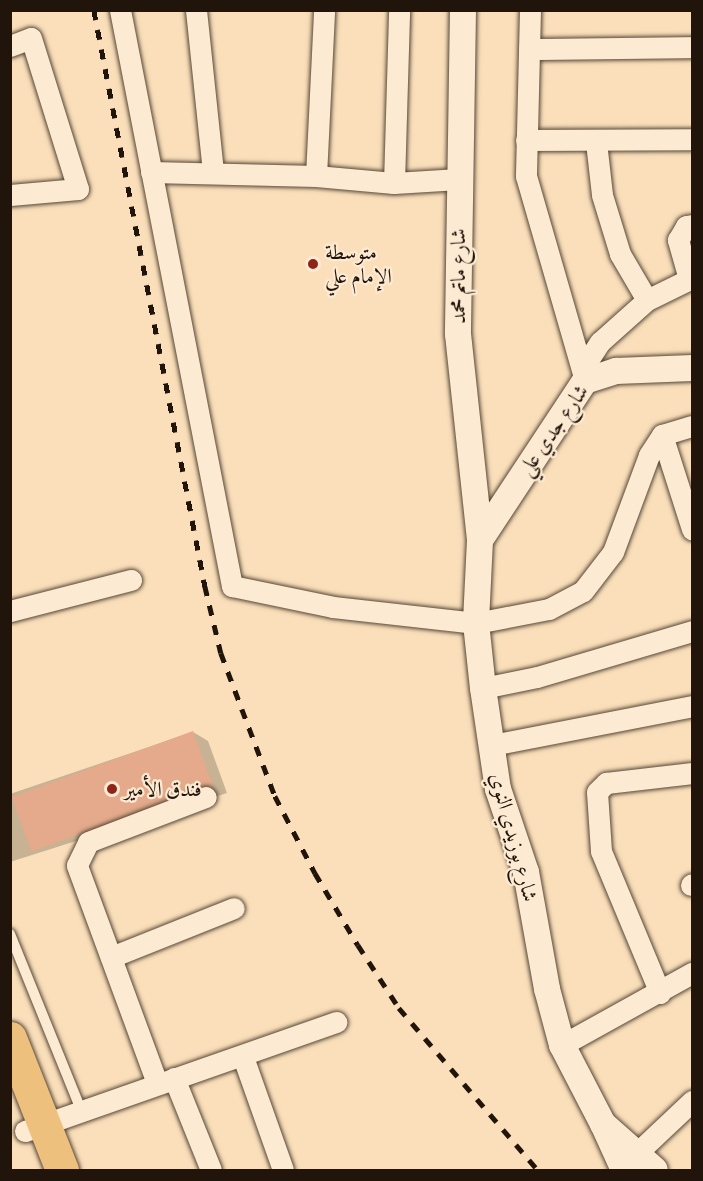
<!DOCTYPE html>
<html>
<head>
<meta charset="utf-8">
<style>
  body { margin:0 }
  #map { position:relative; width:703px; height:1181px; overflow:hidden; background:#fadfba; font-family:"EB Garamond",Amiri,serif }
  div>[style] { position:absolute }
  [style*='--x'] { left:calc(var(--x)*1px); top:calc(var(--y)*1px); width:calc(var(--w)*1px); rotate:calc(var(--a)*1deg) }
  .shadow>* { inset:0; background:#0003 }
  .building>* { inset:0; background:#e4aa8b; transform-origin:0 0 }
  .roads { filter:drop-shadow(0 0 2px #574737) drop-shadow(0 0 2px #574737) }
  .service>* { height:10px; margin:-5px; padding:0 5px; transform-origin:5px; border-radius:5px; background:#fcead2 }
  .minor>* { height:21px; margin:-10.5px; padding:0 10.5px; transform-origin:10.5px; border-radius:10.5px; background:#fcead2 }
  .tertiary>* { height:26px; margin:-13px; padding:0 13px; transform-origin:13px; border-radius:13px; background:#fcead2 }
  .primary>* { height:33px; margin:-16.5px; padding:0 16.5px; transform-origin:16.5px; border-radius:16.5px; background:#edc07d }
  .rail>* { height:4.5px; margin-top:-2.25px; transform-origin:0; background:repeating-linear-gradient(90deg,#21140b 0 10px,transparent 0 20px) }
  .dots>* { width:16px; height:16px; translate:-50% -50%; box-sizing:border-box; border:3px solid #fcead2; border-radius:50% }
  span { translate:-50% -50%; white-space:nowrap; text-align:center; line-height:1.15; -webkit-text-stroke:4.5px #fcead2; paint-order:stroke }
  .poi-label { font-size:21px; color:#21140b }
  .left { translate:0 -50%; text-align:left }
  .street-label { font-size:21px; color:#21140b }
  .frame { position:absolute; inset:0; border:12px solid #21140b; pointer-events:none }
</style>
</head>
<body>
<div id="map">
  <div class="shadow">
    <i style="clip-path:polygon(193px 732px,208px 741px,227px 793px,10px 862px,10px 794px)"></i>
  </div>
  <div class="building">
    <i style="left:193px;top:731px;width:58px;height:193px;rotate:70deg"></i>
  </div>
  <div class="roads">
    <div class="service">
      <i style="--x:10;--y:934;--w:190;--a:68"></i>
    </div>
    <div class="minor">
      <i style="--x:120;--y:10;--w:587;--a:79"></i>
      <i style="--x:232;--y:586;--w:103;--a:11.7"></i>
      <i style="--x:333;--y:607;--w:144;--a:6.4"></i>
      <i style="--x:476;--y:623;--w:74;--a:-10.9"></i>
      <i style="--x:549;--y:609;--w:38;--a:-28"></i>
      <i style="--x:583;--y:591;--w:49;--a:-52.4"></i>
      <i style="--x:613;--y:552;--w:103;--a:-69.6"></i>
      <i style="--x:649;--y:455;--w:24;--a:-57"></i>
      <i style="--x:662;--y:435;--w:31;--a:-17"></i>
      <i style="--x:196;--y:10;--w:164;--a:84"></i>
      <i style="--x:530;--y:10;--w:166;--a:91.4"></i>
      <i style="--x:526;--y:176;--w:213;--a:73.9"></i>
      <i style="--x:10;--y:46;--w:22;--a:-21"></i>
      <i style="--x:31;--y:38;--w:158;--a:72.7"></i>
      <i style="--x:78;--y:189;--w:68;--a:175"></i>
      <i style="--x:529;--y:49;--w:163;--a:-0.7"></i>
      <i style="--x:526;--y:140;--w:166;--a:-0.3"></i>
      <i style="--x:596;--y:142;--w:53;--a:83.5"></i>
      <i style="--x:602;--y:195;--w:62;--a:73"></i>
      <i style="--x:620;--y:254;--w:53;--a:59.6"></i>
      <i style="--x:151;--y:172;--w:165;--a:1.4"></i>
      <i style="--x:316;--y:176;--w:78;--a:5.1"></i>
      <i style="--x:394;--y:183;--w:65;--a:-3.5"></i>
      <i style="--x:316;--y:176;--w:166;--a:-87.2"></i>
      <i style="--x:394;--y:183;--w:173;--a:-88.3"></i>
      <i style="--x:689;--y:279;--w:41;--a:-105.8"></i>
      <i style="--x:678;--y:240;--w:16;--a:-60"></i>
      <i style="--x:686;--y:226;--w:6;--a:-9"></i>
      <i style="--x:583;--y:368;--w:31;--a:-57"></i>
      <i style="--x:600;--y:342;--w:63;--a:-41.8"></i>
      <i style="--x:647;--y:300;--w:50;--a:-26.1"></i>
      <i style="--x:662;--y:435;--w:99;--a:72.3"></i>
      <i style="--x:10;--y:611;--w:125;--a:-14.4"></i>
      <i style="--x:483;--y:688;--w:55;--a:-11.5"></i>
      <i style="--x:537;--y:677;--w:162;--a:-16.5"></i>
      <i style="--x:492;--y:745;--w:204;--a:-11"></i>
      <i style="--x:691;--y:885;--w:1;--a:-45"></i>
      <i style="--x:111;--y:957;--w:132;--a:-21.7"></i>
      <i style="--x:660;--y:993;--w:154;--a:-112.6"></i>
      <i style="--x:601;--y:851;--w:59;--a:-93.9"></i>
      <i style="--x:597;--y:792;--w:13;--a:-45"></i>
      <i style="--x:606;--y:783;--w:87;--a:-6.6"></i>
      <i style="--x:562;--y:1045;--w:149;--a:-29"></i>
      <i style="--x:243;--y:1057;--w:120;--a:70.5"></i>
      <i style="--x:174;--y:1078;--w:99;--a:68.1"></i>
      <i style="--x:157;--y:1083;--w:232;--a:-110.2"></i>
      <i style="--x:77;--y:865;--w:25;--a:-64"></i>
      <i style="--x:88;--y:842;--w:126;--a:-20.9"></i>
      <i style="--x:25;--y:1131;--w:330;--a:-19.3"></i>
      <i style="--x:637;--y:1153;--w:76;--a:-43.4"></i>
    </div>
    <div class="tertiary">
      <i style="--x:463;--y:10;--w:324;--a:90.9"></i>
      <i style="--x:458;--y:334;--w:207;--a:83.9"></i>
      <i style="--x:480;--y:540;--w:83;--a:92.8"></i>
      <i style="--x:476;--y:623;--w:65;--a:83.9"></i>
      <i style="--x:483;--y:688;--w:102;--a:81.6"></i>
      <i style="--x:498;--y:789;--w:88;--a:71.4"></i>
      <i style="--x:526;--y:872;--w:119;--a:79.8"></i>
      <i style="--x:547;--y:989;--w:58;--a:75"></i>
      <i style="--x:562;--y:1045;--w:89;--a:62.6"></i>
      <i style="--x:480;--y:540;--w:191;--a:-56.6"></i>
      <i style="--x:585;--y:381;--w:33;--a:-18"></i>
      <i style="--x:616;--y:371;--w:76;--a:-2.3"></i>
      <i style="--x:624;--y:1170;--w:51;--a:-114.5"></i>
      <i style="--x:603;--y:1124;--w:69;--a:41.5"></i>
    </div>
    <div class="primary">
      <i style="--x:10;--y:1038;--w:142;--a:68.5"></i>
    </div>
  </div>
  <div class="rail">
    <i style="--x:94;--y:10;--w:587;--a:79.09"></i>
    <i style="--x:205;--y:586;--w:69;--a:76.6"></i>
    <i style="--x:221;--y:653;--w:60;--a:69.4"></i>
    <i style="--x:242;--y:709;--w:93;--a:69.2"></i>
    <i style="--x:275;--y:796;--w:87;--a:62.5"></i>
    <i style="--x:315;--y:873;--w:84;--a:59.2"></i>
    <i style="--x:358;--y:945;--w:75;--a:56.9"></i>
    <i style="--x:399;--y:1008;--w:213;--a:49.4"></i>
  </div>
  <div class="dots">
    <i style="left:313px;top:264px;background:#8f2418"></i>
    <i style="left:112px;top:789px;background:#8f2418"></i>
  </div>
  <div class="poi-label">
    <span class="left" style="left:325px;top:264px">متوسطة<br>الإمام علي</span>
    <span class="left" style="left:124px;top:789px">فندق الأمير</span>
  </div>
  <div class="street-label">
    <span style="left:458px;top:276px;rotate:-90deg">شارع ماتم محمد</span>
    <span style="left:553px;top:430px;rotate:-55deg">شارع جدي علي</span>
    <span style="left:514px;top:837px;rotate:75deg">شارع بوزيدي النوي</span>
  </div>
  <div class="frame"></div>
</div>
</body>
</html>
